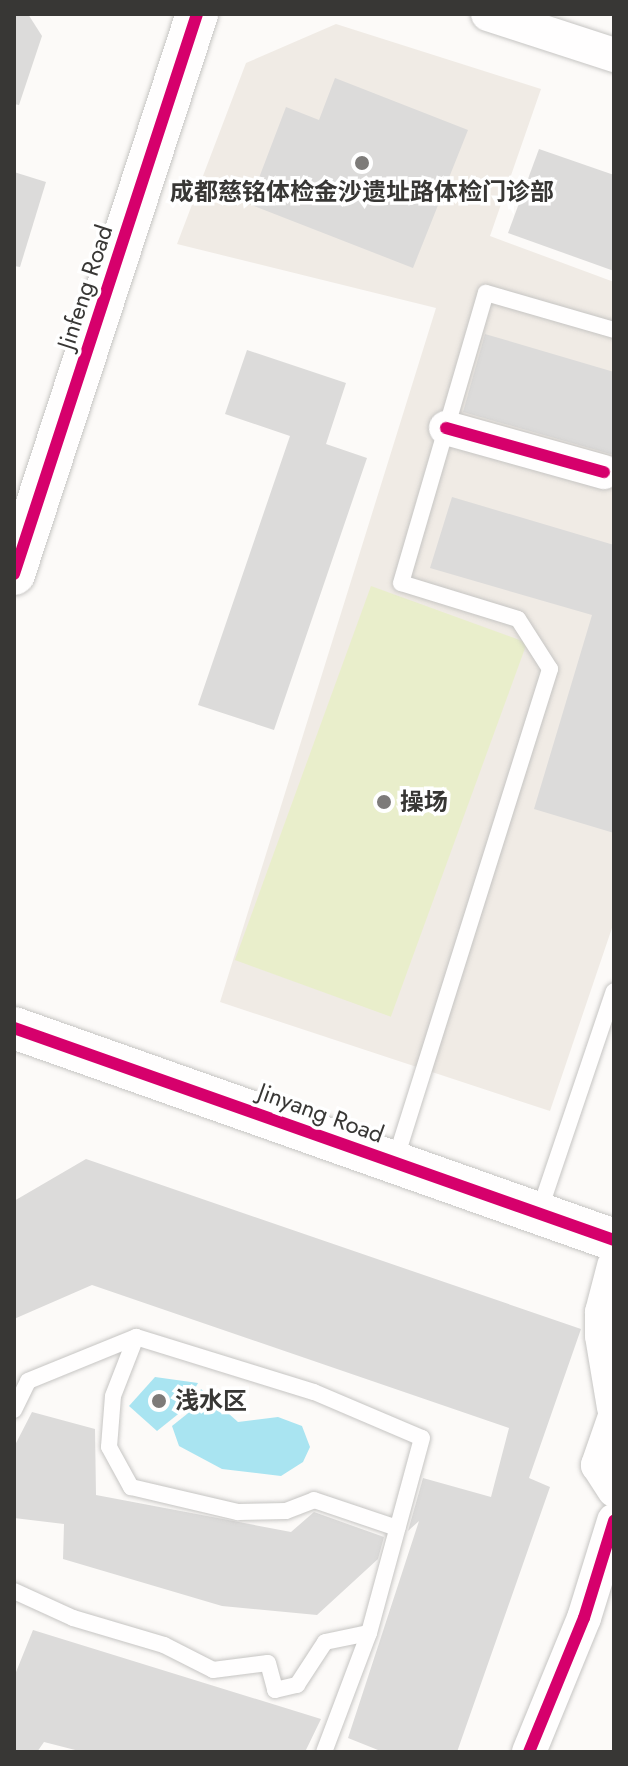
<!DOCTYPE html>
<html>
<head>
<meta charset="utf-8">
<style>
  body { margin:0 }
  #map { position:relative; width:628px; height:1766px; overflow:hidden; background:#fcfaf8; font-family:Jost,"Noto Sans SC",sans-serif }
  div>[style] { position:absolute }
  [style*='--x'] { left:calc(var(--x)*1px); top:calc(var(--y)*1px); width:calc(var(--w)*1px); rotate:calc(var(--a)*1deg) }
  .built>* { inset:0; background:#f0ebe5 }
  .green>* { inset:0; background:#e9eecb; transform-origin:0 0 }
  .water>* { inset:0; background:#a9e4f1 }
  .building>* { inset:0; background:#dcdbda }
  .roads { filter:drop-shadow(0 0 2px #c6c5c3) drop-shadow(0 0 2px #c6c5c3) }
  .service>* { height:16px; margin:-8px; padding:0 8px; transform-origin:8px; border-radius:8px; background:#fffefe }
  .minor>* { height:34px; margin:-17px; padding:0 17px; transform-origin:17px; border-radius:17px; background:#fffefe }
  .tertiary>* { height:42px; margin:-21px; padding:0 21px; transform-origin:21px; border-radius:21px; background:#fffefe }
  .cycleway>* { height:12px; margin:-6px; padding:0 6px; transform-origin:6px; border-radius:6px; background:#d6006c }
  .dots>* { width:22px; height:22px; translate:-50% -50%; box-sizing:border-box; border:4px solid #fff; border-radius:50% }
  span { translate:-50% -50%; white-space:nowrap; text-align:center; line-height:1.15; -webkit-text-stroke:7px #fff; paint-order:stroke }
  .poi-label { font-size:24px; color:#383735; font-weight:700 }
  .left { translate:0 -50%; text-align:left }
  .street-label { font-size:24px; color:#383735 }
  .frame { position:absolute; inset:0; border:16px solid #383735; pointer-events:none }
</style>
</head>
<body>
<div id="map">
  <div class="built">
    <i style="clip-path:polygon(336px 24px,541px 89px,490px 236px,614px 282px,614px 922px,550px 1111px,220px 1002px,436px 308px,177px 244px,246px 63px)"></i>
  </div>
  <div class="green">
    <i style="left:371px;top:586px;width:166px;height:398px;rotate:20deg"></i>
  </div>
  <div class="water">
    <i style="clip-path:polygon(155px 1377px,198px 1383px,182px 1411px,157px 1431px,129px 1406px)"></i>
    <i style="clip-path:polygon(201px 1389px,238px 1422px,278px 1417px,302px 1426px,310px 1447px,303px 1462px,281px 1476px,222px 1469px,179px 1446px,172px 1426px,192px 1410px)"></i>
  </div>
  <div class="building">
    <i style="clip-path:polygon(14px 14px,28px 14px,42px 36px,19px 105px,14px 104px)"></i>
    <i style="clip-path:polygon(335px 78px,468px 130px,413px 268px,249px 204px,286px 107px,319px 120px)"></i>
    <i style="clip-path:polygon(539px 149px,614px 175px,614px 271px,508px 233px)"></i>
    <i style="clip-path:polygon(14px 172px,46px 182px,20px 267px,14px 266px)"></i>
    <i style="clip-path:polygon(485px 334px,614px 372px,614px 455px,463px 412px)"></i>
    <i style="clip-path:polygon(247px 350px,346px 383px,326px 444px,367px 458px,274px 730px,198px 705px,290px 436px,225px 414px)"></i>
    <i style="clip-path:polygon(452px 497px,614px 545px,614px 833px,534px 809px,592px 615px,430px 568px)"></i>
    <i style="clip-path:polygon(86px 1159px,581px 1329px,529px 1478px,550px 1487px,457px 1752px,383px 1752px,348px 1738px,419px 1521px,408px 1531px,423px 1478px,491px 1497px,509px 1428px,92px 1285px,14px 1319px,14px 1201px)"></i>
    <i style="clip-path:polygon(32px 1412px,95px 1429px,96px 1495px,291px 1532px,314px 1512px,384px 1537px,378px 1559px,317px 1615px,222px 1606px,63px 1559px,64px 1524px,14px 1518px,14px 1447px)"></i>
    <i style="clip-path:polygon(33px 1630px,321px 1719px,305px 1752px,83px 1752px,44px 1742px,37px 1752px,14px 1752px,14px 1677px)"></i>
  </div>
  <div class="roads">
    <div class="service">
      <i style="--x:395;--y:1161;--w:516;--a:-72.51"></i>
      <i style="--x:550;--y:669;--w:59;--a:-122.6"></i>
      <i style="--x:518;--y:619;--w:122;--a:-162.9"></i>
      <i style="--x:401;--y:583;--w:302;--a:-73.7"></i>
      <i style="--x:486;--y:293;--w:133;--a:16.1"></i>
      <i style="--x:539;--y:1212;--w:233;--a:-71.3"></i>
      <i style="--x:136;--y:1337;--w:63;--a:111.3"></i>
      <i style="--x:113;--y:1396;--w:51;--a:94.5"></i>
      <i style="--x:109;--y:1447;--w:46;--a:61.2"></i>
      <i style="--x:131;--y:1487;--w:110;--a:13.2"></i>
      <i style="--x:238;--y:1512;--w:48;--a:-1.2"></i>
      <i style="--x:286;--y:1511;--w:30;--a:-21"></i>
      <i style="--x:314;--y:1500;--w:88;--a:18.6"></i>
      <i style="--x:14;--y:1410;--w:32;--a:-64"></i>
      <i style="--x:28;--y:1381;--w:117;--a:-22.2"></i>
      <i style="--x:136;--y:1337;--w:186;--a:17.2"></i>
      <i style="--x:314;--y:1392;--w:117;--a:23.1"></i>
      <i style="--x:422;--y:1438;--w:202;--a:105.2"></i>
      <i style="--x:369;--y:1633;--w:127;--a:110.7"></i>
      <i style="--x:14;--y:1591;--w:65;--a:24.6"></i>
      <i style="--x:73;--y:1618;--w:95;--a:16.5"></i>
      <i style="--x:164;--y:1645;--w:55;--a:27"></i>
      <i style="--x:213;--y:1670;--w:55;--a:-7.3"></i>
      <i style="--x:268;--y:1663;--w:28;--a:75"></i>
      <i style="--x:275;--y:1690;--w:23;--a:-13"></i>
      <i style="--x:297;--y:1685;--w:51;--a:-56.9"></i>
      <i style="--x:325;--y:1642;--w:45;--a:-11.6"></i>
    </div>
    <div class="minor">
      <i style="--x:488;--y:14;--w:133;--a:18"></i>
      <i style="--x:446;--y:428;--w:164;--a:15.6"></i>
      <i style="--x:614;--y:1266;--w:48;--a:104.6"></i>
      <i style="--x:602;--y:1312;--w:24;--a:90"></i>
      <i style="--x:602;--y:1336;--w:73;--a:80.5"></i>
      <i style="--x:614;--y:1419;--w:49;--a:109.2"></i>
      <i style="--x:598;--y:1465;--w:30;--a:57"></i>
      <i style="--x:529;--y:1752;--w:145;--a:-67.7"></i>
      <i style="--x:584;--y:1618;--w:102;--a:-72.8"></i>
    </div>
    <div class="tertiary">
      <i style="--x:14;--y:574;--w:589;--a:-71.9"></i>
      <i style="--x:14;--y:1028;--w:636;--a:19.46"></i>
    </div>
  </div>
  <div class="cycleway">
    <i style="--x:446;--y:428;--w:164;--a:15.6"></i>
    <i style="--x:14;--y:574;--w:589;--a:-71.9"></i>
    <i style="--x:14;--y:1028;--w:636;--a:19.46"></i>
    <i style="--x:529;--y:1752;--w:145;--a:-67.7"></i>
    <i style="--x:584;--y:1618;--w:102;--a:-72.8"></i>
  </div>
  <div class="dots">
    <i style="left:362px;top:163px;background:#7d7b79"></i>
    <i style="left:384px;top:802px;background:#7d7b79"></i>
    <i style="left:159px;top:1401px;background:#7d7b79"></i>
  </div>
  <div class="poi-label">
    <span style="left:362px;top:192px">成都慈铭体检金沙遗址路体检门诊部</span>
    <span class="left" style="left:400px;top:802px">操场</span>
    <span class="left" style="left:175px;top:1401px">浅水区</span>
  </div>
  <div class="street-label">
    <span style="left:85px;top:287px;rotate:-72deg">Jinfeng Road</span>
    <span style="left:321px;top:1113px;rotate:20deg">Jinyang Road</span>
  </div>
  <div class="frame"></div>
</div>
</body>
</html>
